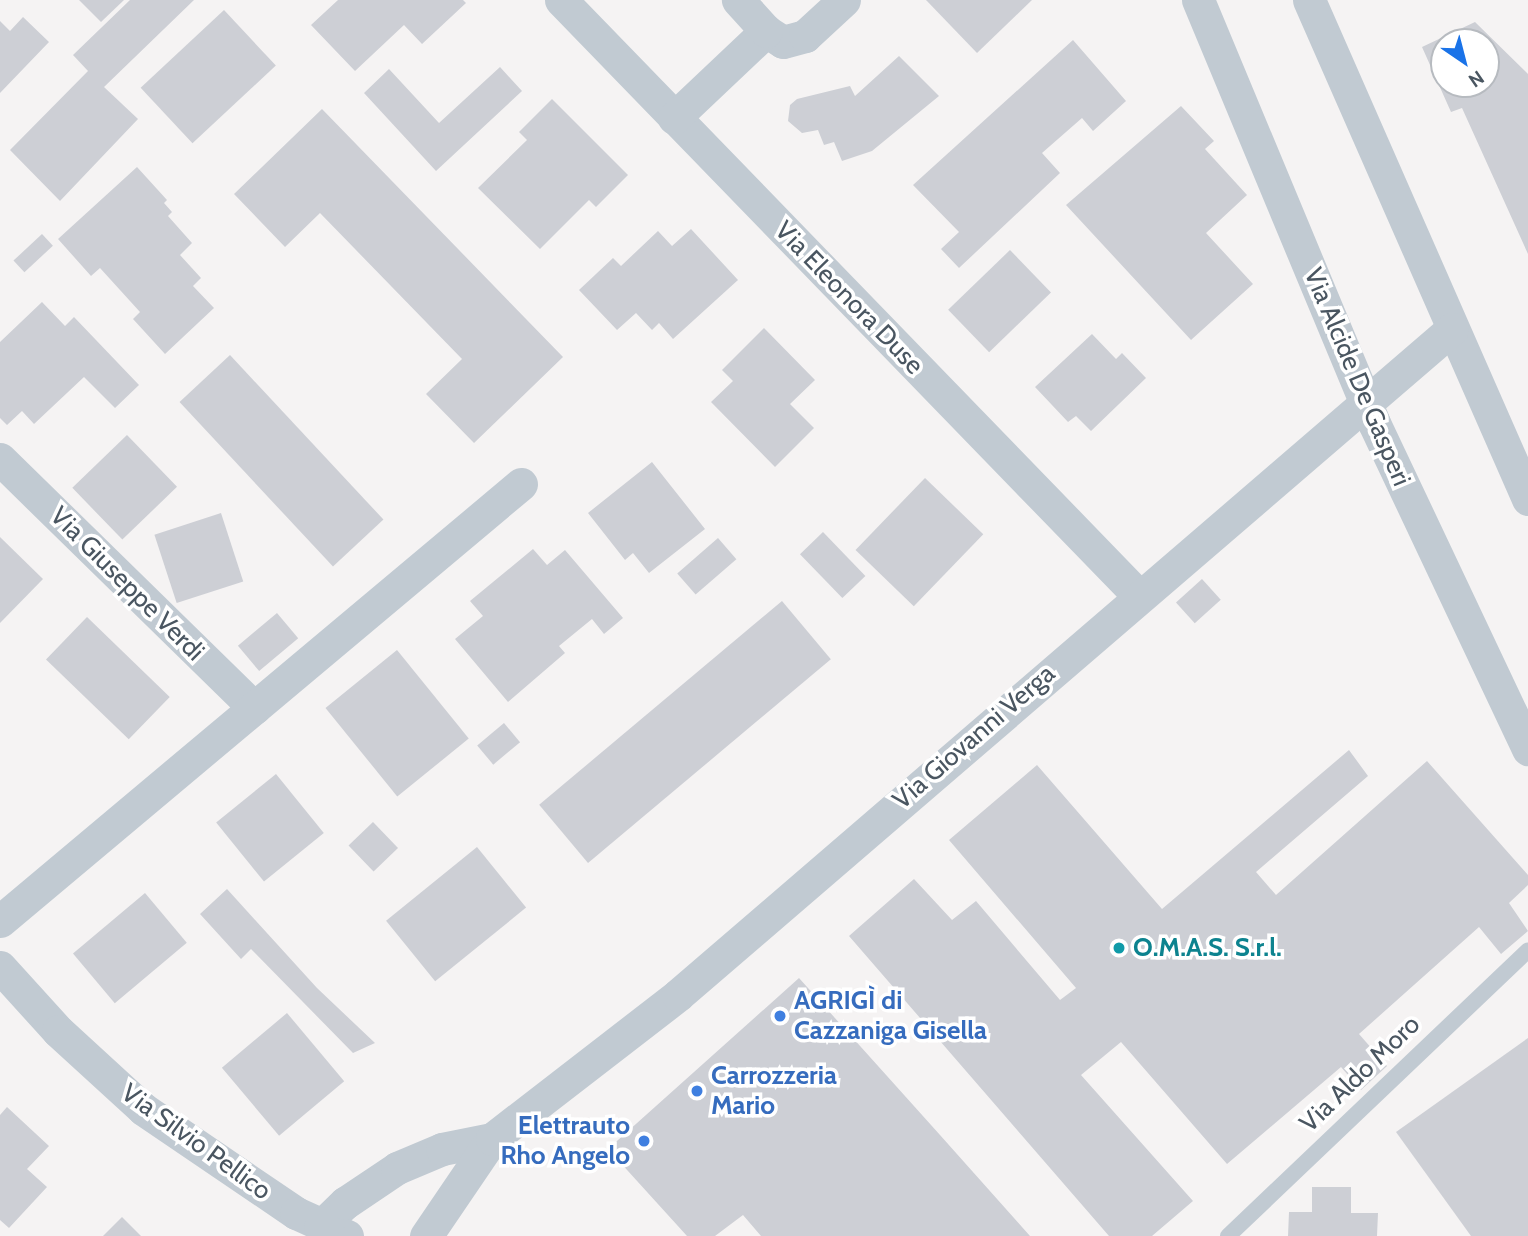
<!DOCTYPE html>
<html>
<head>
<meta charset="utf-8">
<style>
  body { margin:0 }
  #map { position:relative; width:1528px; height:1236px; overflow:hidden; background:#f5f3f3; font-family:Cabin,sans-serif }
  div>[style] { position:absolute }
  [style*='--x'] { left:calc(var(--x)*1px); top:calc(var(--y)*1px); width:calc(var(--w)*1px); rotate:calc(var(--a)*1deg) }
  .building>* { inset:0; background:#cdcfd5; transform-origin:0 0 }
  .service>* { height:16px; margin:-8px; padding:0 8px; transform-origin:8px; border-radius:8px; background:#c1cad2 }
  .minor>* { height:33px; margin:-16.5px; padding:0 16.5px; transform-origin:16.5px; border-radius:16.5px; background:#c1cad2 }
  .dots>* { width:19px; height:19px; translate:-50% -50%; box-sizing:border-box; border:4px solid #fff; border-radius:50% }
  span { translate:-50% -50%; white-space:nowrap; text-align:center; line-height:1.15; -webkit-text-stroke:7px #fff; paint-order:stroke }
  .street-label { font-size:26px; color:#4a5661 }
  .culture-label { font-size:26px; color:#0d838f; font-weight:700 }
  .left { translate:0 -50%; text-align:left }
  .shop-label { font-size:26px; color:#366cbe; font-weight:700 }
  .right { translate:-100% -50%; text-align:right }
  .north { position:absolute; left:1430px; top:28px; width:70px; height:70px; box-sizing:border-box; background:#fff; border:2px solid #b7bbc0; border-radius:50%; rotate:145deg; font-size:19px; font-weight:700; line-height:28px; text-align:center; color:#4a5661 }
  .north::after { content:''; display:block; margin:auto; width:24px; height:32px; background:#1a73e8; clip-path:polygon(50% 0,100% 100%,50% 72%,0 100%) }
</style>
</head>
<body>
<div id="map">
  <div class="building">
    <i style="clip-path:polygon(79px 0,124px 0,101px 22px)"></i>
    <i style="clip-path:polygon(130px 0,194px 0,104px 87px,138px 119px,60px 201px,10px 150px,88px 71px,73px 55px)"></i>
    <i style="clip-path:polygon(338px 0,463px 0,466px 3px,422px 44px,404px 25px,355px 71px,311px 25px)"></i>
    <i style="clip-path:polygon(926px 0,1032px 0,977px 53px)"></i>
    <i style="left:224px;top:10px;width:76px;height:114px;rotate:47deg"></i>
    <i style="clip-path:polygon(23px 17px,49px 42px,0 93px,0 21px,10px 31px)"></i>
    <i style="clip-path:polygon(evenodd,1475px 22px,1528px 74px,1528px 254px,1462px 108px,1451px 112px,1422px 47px,1475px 22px,1444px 42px,1486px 42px,1486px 84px,1444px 84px,1444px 42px)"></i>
    <i style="clip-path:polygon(1073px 40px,1126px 101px,1093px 131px,1082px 118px,1042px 153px,1060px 173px,959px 268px,941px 249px,959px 232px,913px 185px)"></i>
    <i style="clip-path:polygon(899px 56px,939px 96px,872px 151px,842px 161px,834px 142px,824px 145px,818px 130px,802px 133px,788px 121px,790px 105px,797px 99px,850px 86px,855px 96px)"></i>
    <i style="clip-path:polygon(500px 67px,522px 91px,436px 171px,364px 93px,389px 69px,439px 123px)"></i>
    <i style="clip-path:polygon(552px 99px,628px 175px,596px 207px,589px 200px,540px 249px,478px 188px,527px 140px,519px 132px)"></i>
    <i style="clip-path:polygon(1181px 106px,1214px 141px,1205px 149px,1247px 195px,1206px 233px,1253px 284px,1191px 340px,1066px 205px)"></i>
    <i style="clip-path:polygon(322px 109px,563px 357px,474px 443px,426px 394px,462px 359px,320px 213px,285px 247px,234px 194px)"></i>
    <i style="clip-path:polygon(137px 167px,167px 200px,164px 203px,172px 212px,168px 216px,192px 243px,180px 255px,201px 278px,193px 286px,214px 308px,165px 354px,133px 319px,140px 312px,100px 268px,91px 276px,58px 239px)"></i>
    <i style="clip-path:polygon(691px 229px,738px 280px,673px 339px,659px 323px,652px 330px,636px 313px,617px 330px,579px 290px,613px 258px,621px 266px,658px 231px,672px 246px)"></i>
    <i style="left:42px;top:234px;width:16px;height:39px;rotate:47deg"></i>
    <i style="left:1010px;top:250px;width:59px;height:86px;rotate:46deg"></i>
    <i style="clip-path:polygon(42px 302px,65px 326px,74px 317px,139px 385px,115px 408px,84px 377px,34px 424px,22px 411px,7px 425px,0 418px,0 342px)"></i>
    <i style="clip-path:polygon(764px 328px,815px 380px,790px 404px,814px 428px,775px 467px,711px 402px,733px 381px,722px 370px)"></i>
    <i style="clip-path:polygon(1092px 334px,1116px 359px,1122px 353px,1146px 378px,1091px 431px,1076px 416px,1068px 422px,1035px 387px)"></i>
    <i style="left:230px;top:355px;width:225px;height:69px;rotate:47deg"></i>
    <i style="left:127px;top:435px;width:72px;height:76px;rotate:46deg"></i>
    <i style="clip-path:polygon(652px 462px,705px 529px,649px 573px,633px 553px,625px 560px,588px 513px)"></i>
    <i style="left:925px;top:478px;width:81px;height:100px;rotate:44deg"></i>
    <i style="left:221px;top:513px;width:72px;height:70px;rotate:72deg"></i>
    <i style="left:823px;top:532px;width:61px;height:32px;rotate:46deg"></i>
    <i style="clip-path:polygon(0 537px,43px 579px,0 623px)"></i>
    <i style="left:718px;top:538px;width:28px;height:54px;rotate:49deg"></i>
    <i style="clip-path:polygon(533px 549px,547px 565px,565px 550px,623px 618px,604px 634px,592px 619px,559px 646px,565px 653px,508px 702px,455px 639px,483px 616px,470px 601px)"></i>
    <i style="left:1202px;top:579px;width:28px;height:35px;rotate:48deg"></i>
    <i style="left:782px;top:601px;width:76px;height:317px;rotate:50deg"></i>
    <i style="left:277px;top:613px;width:33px;height:51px;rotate:50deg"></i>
    <i style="left:87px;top:617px;width:115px;height:59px;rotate:44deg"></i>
    <i style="left:397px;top:650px;width:114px;height:92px;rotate:51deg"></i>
    <i style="left:504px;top:723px;width:25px;height:35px;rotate:50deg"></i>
    <i style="clip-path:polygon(1349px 750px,1368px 776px,1256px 872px,1276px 895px,1427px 761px,1528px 875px,1528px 885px,1509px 903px,1528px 931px,1501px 954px,1479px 927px,1359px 1034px,1387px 1066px,1361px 1090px,1341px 1067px,1227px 1164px,1121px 1042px,1081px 1075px,1193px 1201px,1152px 1236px,1109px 1236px,849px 936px,914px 879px,952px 920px,976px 901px,1060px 1000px,1076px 988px,949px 840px,1037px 765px,1162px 909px)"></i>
    <i style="left:276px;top:774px;width:76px;height:77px;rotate:51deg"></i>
    <i style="left:373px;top:822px;width:36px;height:34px;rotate:46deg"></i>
    <i style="left:477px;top:847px;width:78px;height:117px;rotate:51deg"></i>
    <i style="clip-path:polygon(227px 889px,317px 988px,375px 1043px,353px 1053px,251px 949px,241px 959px,200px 914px)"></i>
    <i style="left:145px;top:893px;width:65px;height:94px;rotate:50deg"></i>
    <i style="clip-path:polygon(799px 978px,940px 1135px,1030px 1236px,761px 1236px,743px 1215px,715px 1236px,687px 1236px,608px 1149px)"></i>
    <i style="left:287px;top:1013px;width:89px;height:85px;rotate:50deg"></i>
    <i style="clip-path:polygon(1528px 1038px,1528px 1236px,1471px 1236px,1396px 1132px)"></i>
    <i style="clip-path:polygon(7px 1107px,49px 1146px,27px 1169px,47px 1187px,9px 1228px,0 1220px,0 1115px)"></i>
    <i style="clip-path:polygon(1312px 1187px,1351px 1187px,1351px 1213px,1378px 1213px,1377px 1236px,1288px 1236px,1289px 1212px,1312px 1212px)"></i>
    <i style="clip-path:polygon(122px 1217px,141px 1236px,103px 1236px)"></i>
  </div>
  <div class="service">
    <i style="--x:1228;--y:1236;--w:414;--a:-43.6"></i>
  </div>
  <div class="minor">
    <i style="--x:561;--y:0;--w:829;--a:45.88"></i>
    <i style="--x:1198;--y:0;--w:458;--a:67.4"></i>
    <i style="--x:1374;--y:423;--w:361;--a:64.7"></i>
    <i style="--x:1309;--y:0;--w:545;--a:66.3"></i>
    <i style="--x:766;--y:31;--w:20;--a:33"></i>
    <i style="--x:783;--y:42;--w:23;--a:-15"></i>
    <i style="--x:805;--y:36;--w:53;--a:-42.7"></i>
    <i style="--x:674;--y:118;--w:127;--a:-43.4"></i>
    <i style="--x:766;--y:31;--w:42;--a:-132.1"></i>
    <i style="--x:0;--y:459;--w:356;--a:44.4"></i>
    <i style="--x:0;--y:921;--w:680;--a:-39.99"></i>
    <i style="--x:0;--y:967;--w:86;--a:47.8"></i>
    <i style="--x:58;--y:1031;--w:115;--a:42.5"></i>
    <i style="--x:143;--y:1109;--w:185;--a:34.2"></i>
    <i style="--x:296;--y:1213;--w:56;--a:24.3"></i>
    <i style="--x:320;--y:1227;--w:35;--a:-44"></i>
    <i style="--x:345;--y:1203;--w:63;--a:-33.9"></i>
    <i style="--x:397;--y:1168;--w:49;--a:-22.9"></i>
    <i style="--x:442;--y:1149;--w:51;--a:-11.3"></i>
    <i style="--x:426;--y:1236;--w:117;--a:-55.8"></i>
    <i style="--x:492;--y:1139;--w:235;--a:-37.7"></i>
    <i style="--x:678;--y:995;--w:1021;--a:-40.71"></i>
  </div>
  <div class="dots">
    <i style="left:1119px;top:948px;background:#0f9aa8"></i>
    <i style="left:780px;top:1016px;background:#3f7fe0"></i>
    <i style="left:697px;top:1091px;background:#3f7fe0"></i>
    <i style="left:644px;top:1141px;background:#3f7fe0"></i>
  </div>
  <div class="street-label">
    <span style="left:849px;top:298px;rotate:46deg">Via Eleonora Duse</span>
    <span style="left:1357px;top:377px;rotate:67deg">Via Alcide De Gasperi</span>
    <span style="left:127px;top:584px;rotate:45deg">Via Giuseppe Verdi</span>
    <span style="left:974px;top:737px;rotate:-41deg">Via Giovanni Verga</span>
    <span style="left:1360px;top:1074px;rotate:-44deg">Via Aldo Moro</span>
    <span style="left:196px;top:1142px;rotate:36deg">Via Silvio Pellico</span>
  </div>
  <div class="culture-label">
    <span class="left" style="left:1133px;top:948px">O.M.A.S. S.r.l.</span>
  </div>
  <div class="shop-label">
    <span class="left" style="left:794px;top:1016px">AGRIGÌ di<br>Cazzaniga Gisella</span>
    <span class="left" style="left:711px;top:1091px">Carrozzeria<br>Mario</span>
    <span class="right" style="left:630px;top:1141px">Elettrauto<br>Rho Angelo</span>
  </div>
  <div class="north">N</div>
</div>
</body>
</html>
